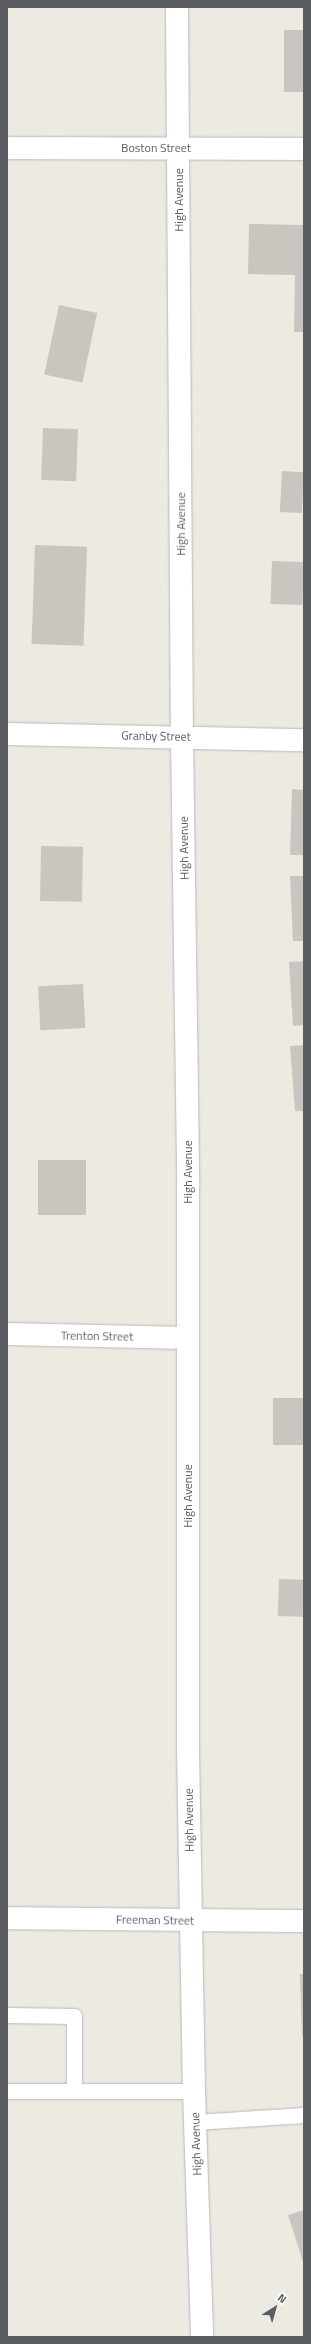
<!DOCTYPE html>
<html>
<head>
<meta charset="utf-8">
<style>
  body { margin:0 }
  #map { position:relative; width:311px; height:2344px; overflow:hidden; background:#edebe1; font-family:"Titillium Web",sans-serif }
  div>[style] { position:absolute }
  [style*='--x'] { left:calc(var(--x)*1px); top:calc(var(--y)*1px); width:calc(var(--w)*1px); rotate:calc(var(--a)*1deg) }
  .building>* { inset:0; background:#c8c6bf; transform-origin:0 0 }
  .roads { filter:drop-shadow(0 0 1px #b7b9be) drop-shadow(0 0 1px #b7b9be) }
  .service>* { height:15px; margin:-7.5px; padding:0 7.5px; transform-origin:7.5px; border-radius:7.5px; background:#fff }
  .minor>* { height:22px; margin:-11px; padding:0 11px; transform-origin:11px; border-radius:11px; background:#fff }
  .secondary>* { height:22px; margin:-11px; padding:0 11px; transform-origin:11px; border-radius:11px; background:#fff }
  span { translate:-50% -50%; white-space:nowrap; text-align:center; line-height:1.15; -webkit-text-stroke:3px #fff; paint-order:stroke }
  .street-label { font-size:12px; color:#5a5e63 }
  .frame { position:absolute; inset:0; border:8px solid #5a5e63; pointer-events:none }
  .north { position:absolute; left:255px; top:2288px; width:40px; height:40px; -webkit-text-stroke:3px #fff; paint-order:stroke; rotate:37deg; font-size:11px; font-weight:700; line-height:16px; text-align:center; color:#5a5e63 }
  .north::after { content:''; display:block; margin:auto; width:14px; height:18px; background:#5a5e63; clip-path:polygon(50% 0,100% 100%,50% 72%,0 100%) }
</style>
</head>
<body>
<div id="map">
  <div class="building">
    <i style="left:284px;top:30px;width:20px;height:62px"></i>
    <i style="clip-path:polygon(249px 224px,304px 225px,304px 332px,294px 332px,295px 275px,248px 274px)"></i>
    <i style="left:59px;top:305px;width:39px;height:71px;rotate:12deg"></i>
    <i style="left:43px;top:428px;width:35px;height:52px;rotate:2deg"></i>
    <i style="left:282px;top:471px;width:22px;height:41px;rotate:3deg"></i>
    <i style="left:35px;top:545px;width:52px;height:99px;rotate:2deg"></i>
    <i style="left:272px;top:561px;width:32px;height:43px;rotate:2deg"></i>
    <i style="clip-path:polygon(292px 789px,304px 790px,304px 855px,290px 855px)"></i>
    <i style="left:41px;top:846px;width:42px;height:55px;rotate:1deg"></i>
    <i style="clip-path:polygon(290px 876px,304px 876px,304px 941px,293px 941px)"></i>
    <i style="clip-path:polygon(304px 961px,304px 1025px,293px 1026px,289px 962px)"></i>
    <i style="left:83px;top:984px;width:44px;height:45px;rotate:87deg"></i>
    <i style="clip-path:polygon(304px 1045px,304px 1111px,295px 1111px,290px 1046px)"></i>
    <i style="left:38px;top:1160px;width:48px;height:55px"></i>
    <i style="left:273px;top:1398px;width:31px;height:47px"></i>
    <i style="left:279px;top:1579px;width:25px;height:37px;rotate:2deg"></i>
    <i style="clip-path:polygon(300px 1974px,304px 1974px,304px 2036px,302px 2036px)"></i>
    <i style="clip-path:polygon(304px 2210px,304px 2265px,288px 2215px)"></i>
  </div>
  <div class="roads">
    <div class="service">
      <i style="--x:7;--y:2015;--w:67;--a:0.9"></i>
      <i style="--x:74;--y:2016;--w:75;--a:90"></i>
      <i style="--x:7;--y:2091;--w:187;--a:0"></i>
      <i style="--x:195;--y:2122;--w:109;--a:-3.7"></i>
    </div>
    <div class="minor">
      <i style="--x:7;--y:148;--w:297;--a:0.2"></i>
      <i style="--x:7;--y:734;--w:297;--a:1.2"></i>
      <i style="--x:7;--y:1334;--w:181;--a:1.3"></i>
      <i style="--x:7;--y:1918;--w:297;--a:0.6"></i>
    </div>
    <div class="secondary">
      <i style="--x:177;--y:7;--w:729;--a:89.61"></i>
      <i style="--x:182;--y:736;--w:451;--a:89.2"></i>
      <i style="--x:188;--y:1187;--w:563;--a:90"></i>
      <i style="--x:188;--y:1750;--w:341;--a:89"></i>
      <i style="--x:194;--y:2091;--w:246;--a:88.1"></i>
    </div>
  </div>
  <div class="street-label">
    <span style="left:156px;top:148px">Boston Street</span>
    <span style="left:179px;top:200px;rotate:-90deg">High Avenue</span>
    <span style="left:181px;top:524px;rotate:-90deg">High Avenue</span>
    <span style="left:156px;top:736px;rotate:1deg">Granby Street</span>
    <span style="left:184px;top:848px;rotate:-91deg">High Avenue</span>
    <span style="left:188px;top:1172px;rotate:-90deg">High Avenue</span>
    <span style="left:97px;top:1336px;rotate:1deg">Trenton Street</span>
    <span style="left:188px;top:1496px;rotate:-90deg">High Avenue</span>
    <span style="left:189px;top:1820px;rotate:-91deg">High Avenue</span>
    <span style="left:155px;top:1920px;rotate:1deg">Freeman Street</span>
    <span style="left:196px;top:2144px;rotate:-92deg">High Avenue</span>
  </div>
  <div class="frame"></div>
  <div class="north">N</div>
</div>
</body>
</html>
